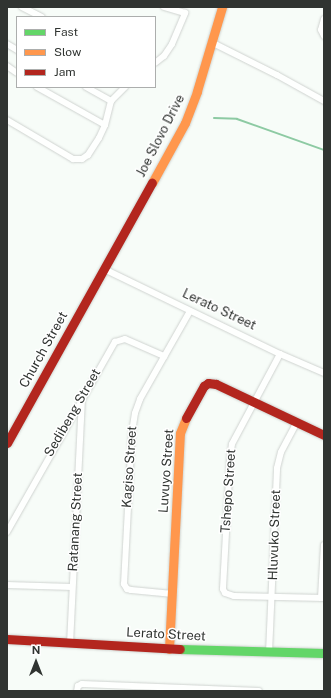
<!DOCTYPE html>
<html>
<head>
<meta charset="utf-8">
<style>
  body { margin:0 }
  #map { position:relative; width:331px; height:698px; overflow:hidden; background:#f7fcf8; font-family:"Public Sans",sans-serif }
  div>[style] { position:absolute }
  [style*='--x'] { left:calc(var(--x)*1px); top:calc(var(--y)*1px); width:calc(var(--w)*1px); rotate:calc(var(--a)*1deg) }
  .stream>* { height:2px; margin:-1px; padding:0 1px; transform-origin:1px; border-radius:1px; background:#8dcaa3 }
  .roads { filter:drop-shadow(0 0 1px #cfd3d0) drop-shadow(0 0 1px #cfd3d0) }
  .street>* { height:6px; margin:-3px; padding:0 3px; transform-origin:3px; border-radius:3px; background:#fefffe }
  .fast>* { height:9px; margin:-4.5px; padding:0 4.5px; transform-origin:4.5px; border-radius:4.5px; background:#63d668 }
  .slow>* { height:9px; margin:-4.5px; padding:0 4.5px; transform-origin:4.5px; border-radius:4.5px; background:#ff974d }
  .jam>* { height:9px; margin:-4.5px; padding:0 4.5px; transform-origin:4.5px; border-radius:4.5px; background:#b3261e }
  span { translate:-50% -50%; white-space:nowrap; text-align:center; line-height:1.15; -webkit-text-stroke:3px #fff; paint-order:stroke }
  .street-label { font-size:13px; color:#303431 }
  .frame { position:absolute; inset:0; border:8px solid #303431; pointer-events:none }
  .legend { position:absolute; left:16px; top:16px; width:140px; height:72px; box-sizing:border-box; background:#fff; border:1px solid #acaead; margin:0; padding:5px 7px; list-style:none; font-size:12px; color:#303431 }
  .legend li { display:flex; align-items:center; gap:8px; height:20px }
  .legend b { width:20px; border:1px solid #acaead }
  .north { position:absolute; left:16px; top:642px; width:40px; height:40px; -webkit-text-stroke:3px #fff; paint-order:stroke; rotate:0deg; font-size:11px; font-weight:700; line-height:16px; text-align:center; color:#303431 }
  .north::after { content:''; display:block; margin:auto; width:14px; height:18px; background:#303431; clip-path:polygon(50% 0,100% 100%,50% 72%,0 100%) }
</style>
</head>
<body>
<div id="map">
  <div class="stream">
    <i style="--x:214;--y:118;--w:23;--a:2"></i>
    <i style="--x:237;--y:119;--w:92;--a:19.6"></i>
  </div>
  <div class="roads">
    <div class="street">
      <i style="--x:22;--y:7;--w:22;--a:27"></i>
      <i style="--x:324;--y:19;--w:11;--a:105"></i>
      <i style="--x:321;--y:30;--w:7;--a:63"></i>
      <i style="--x:211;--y:42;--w:74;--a:26.6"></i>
      <i style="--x:277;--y:75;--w:54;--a:29"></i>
      <i style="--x:7;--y:44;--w:12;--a:31"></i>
      <i style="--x:155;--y:63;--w:11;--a:-38"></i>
      <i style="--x:164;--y:56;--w:14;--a:-56"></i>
      <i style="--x:172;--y:44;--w:34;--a:-67"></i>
      <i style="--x:185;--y:13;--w:22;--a:-164"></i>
      <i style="--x:7;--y:66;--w:12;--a:35"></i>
      <i style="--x:86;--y:87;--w:29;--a:29"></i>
      <i style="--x:7;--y:120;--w:77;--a:30.6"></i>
      <i style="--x:73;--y:159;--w:9;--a:0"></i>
      <i style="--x:82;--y:159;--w:7;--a:-34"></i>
      <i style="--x:88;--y:155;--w:20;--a:-57"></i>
      <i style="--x:99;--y:138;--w:14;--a:-65"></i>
      <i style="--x:105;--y:125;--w:78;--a:-150.8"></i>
      <i style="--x:105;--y:125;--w:25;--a:-76"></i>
      <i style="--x:111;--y:101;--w:20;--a:-45"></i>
      <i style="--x:104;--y:269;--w:195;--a:25.8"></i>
      <i style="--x:280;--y:354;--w:48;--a:23.4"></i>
      <i style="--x:280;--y:354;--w:102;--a:118.1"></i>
      <i style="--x:232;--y:444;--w:15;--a:98"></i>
      <i style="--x:230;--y:459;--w:130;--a:93.1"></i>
      <i style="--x:223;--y:589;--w:4;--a:63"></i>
      <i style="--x:225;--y:593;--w:9;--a:18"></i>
      <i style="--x:234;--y:596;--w:90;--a:1.3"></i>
      <i style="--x:7;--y:532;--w:219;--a:-60.4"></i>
      <i style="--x:115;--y:342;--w:10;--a:-17"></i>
      <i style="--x:125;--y:339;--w:43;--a:23.6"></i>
      <i style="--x:7;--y:585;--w:65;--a:1.8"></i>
      <i style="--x:173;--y:594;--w:42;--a:-174.6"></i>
      <i style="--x:131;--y:590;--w:4;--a:-166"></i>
      <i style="--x:127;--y:589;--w:6;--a:-121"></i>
      <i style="--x:124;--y:584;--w:152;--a:-87"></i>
      <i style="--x:132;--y:432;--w:19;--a:-81"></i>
      <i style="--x:135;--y:413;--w:15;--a:-70"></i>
      <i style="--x:140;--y:399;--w:101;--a:-60.4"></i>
      <i style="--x:321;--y:598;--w:53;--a:-86.8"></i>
      <i style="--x:70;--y:644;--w:243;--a:-87.2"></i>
      <i style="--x:269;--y:653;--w:185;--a:-87.5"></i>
      <i style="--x:277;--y:468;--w:16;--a:-76"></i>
      <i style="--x:281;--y:452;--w:34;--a:-62"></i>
      <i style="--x:77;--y:691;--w:5;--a:-79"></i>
      <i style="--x:78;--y:686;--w:4;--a:-27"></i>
      <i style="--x:82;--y:684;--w:177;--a:2.3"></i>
    </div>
    <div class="fast">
      <i style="--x:180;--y:649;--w:144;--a:1.6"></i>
    </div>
    <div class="slow">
      <i style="--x:152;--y:183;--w:68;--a:-61.2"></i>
      <i style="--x:185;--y:123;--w:34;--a:-69"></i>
      <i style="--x:197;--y:91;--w:88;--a:-73.4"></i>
      <i style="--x:169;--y:649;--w:216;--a:-87.1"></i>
      <i style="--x:180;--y:433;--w:16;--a:-68"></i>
    </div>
    <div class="jam">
      <i style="--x:186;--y:418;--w:37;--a:-61"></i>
      <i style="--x:204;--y:386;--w:5;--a:-37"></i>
      <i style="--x:208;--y:383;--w:8;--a:7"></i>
      <i style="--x:216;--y:384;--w:119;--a:25.3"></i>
      <i style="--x:7;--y:443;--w:298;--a:-60.9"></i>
      <i style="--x:7;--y:639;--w:173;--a:3.3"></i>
    </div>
  </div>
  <div class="street-label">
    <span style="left:161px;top:136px;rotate:-63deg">Joe Slovo Drive</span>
    <span style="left:219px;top:310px;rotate:25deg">Lerato Street</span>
    <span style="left:44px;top:350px;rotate:-61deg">Church Street</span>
    <span style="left:73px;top:413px;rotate:-60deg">Sedibeng Street</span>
    <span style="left:130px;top:467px;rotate:-86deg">Kagiso Street</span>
    <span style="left:167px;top:471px;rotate:-86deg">Luvuyo Street</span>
    <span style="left:229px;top:491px;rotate:-86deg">Tshepo Street</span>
    <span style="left:76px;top:522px;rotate:-87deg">Ratanang Street</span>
    <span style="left:275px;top:535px;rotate:-88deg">Hluvuko Street</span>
    <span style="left:166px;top:635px;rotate:3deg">Lerato Street</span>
  </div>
  <div class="frame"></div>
  <ul class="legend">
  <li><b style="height:5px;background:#63d668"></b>Fast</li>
  <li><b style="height:5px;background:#ff974d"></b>Slow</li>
  <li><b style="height:5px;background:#b3261e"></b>Jam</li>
  </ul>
  <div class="north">N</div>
</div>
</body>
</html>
